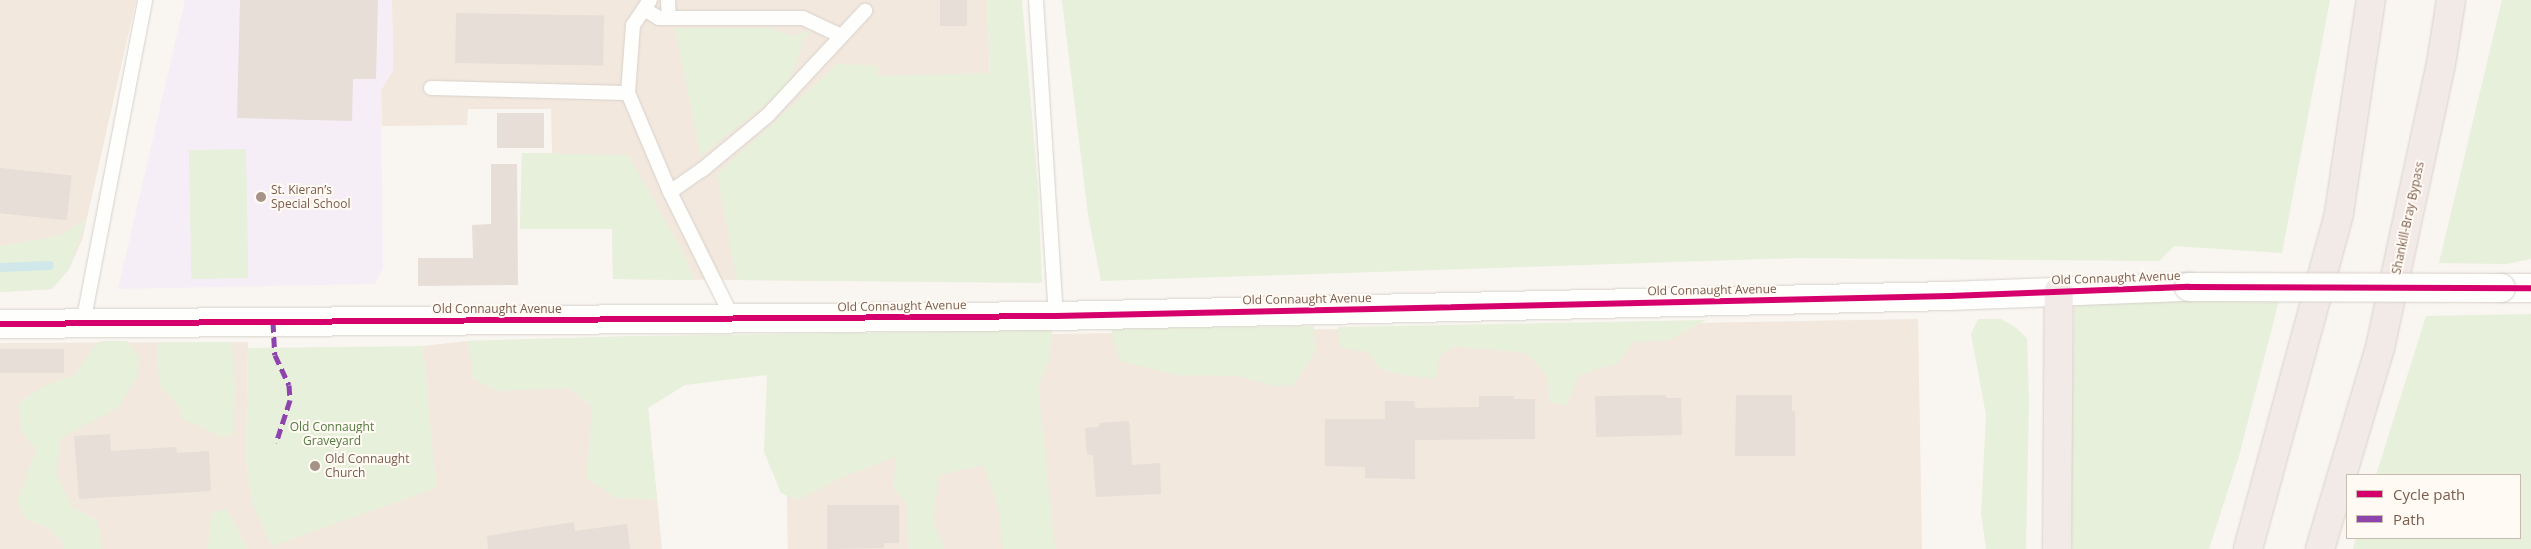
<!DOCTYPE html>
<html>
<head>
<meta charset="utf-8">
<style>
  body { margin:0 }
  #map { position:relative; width:2531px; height:549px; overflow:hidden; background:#f9f5f0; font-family:"Open Sans",sans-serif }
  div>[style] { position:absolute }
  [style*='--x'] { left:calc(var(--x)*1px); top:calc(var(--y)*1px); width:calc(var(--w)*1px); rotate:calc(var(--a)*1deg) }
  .residential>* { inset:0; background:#f2e8de; transform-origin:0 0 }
  .education>* { inset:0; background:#f6eef6 }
  .green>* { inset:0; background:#e7f0db; transform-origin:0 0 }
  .stream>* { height:9px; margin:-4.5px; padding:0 4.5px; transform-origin:4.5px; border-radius:4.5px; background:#d0e8ea }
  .building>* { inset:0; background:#e6ded7; transform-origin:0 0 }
  .roads { filter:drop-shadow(0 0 1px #d7d1cb) drop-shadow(0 0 1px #d7d1cb) }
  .service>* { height:14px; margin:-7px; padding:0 7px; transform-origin:7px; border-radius:7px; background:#fefefd }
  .tertiary>* { height:28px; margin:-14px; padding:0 14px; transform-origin:14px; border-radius:14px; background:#fefefd }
  .motorway>* { height:28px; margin:-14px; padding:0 14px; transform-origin:14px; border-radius:14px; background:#f2eae7 }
  .bridges { filter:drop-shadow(0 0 1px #d7d1cb) drop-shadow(0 0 1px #d7d1cb) }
  .tertiary-bridge>* { height:28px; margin:-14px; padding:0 14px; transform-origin:14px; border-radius:14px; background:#fefefd }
  .quiet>* { height:5px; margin-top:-2.5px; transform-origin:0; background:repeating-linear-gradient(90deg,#8e44ad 0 10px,transparent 0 15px) }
  .cycleway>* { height:6px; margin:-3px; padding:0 3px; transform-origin:3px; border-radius:3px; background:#d6006c }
  .dots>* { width:14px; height:14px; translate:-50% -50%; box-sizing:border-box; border:2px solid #fffaf3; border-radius:50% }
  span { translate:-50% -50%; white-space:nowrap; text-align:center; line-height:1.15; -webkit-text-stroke:4px #fffaf3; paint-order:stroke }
  .poi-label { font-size:12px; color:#7a5c4d }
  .left { translate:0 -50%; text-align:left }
  .street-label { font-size:12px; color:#7a5c4d }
  .park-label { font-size:12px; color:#537a41 }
  .legend { position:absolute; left:2346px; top:474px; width:175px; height:65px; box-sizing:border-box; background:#fffaf3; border:1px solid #cabbb1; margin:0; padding:6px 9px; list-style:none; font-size:15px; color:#7a5c4d }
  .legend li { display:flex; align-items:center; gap:10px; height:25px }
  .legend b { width:25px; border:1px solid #cabbb1 }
</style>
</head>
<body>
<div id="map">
  <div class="residential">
    <i style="clip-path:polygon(0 0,136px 0,82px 240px,69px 269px,52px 289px,0 292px)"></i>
    <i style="clip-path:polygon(392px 0,987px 0,998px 282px,613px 279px,612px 229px,520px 229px,522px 153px,552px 153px,551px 109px,468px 109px,467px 125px,382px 126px,381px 90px,393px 70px)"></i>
    <i style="left:1918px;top:319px;width:230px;height:1134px;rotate:89deg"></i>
    <i style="clip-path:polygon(641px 336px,662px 549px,0 549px,0 343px,248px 342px,246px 461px,253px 505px,435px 488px,423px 346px,468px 341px)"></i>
  </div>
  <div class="education">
    <i style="clip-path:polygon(185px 0,392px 0,393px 70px,381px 90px,383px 268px,375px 284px,118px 289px)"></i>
  </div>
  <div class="green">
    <i style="clip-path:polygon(987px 0,1022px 0,1038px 187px,1042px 283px,737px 280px,717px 174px,838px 64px,878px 66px,877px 76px,990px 73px)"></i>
    <i style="clip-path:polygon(1062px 0,2330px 0,2282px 253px,2174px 246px,2159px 261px,1797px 258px,1101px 281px,1088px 215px)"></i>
    <i style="clip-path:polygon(2502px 0,2531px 0,2531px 259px,2506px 264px,2439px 263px)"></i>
    <i style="clip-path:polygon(675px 28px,769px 28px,793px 36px,811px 30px,803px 41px,797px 61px,785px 88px,701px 156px)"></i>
    <i style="left:246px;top:149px;width:129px;height:57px;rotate:89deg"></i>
    <i style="clip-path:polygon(522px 153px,628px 155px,683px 252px,694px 280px,613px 279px,612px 229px,520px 229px)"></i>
    <i style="clip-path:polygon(86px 220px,69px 269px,52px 289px,0 292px,0 246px,58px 236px)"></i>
    <i style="clip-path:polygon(2075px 297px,2279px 300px,2239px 456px,2209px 549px,2072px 549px,2070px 448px)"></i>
    <i style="clip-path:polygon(2531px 314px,2531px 549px,2353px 549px,2356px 538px,2520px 538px,2520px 475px,2376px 475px,2426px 316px)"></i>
    <i style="clip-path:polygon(1978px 319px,2001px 319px,2015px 327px,2027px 338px,2029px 399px,2026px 549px,1986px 549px,1981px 513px,1986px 415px,1971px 334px)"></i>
    <i style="clip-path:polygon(1706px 320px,1670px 340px,1633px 342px,1618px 363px,1579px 375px,1567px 405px,1549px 402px,1548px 376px,1526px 353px,1455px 346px,1439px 357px,1436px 379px,1397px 374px,1379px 368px,1369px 352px,1341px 348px,1338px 327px)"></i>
    <i style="clip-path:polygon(1314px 326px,1315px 351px,1294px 385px,1274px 386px,1238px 376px,1176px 375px,1120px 361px,1111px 329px)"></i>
    <i style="clip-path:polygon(1052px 330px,1049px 361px,1038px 385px,1055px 549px,1003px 549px,998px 506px,984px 465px,939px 475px,933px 520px,944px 549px,909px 549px,907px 503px,893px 488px,896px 456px,836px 480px,797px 500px,781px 493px,764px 452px,767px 375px,685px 385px,648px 408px,657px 499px,615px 498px,587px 478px,592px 407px,569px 388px,499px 391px,473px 379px,468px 341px,641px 336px)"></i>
    <i style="clip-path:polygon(100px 341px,127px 341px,139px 356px,138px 375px,118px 408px,61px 438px,56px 473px,72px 507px,97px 520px,102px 549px,64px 549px,62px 541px,48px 528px,26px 519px,17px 501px,36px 450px,22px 431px,18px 406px,22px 400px,47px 385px,75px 375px,92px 349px)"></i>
    <i style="clip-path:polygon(158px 342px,232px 342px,235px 389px,233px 434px,223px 438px,196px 424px,183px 420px,177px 404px,161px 387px,157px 367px)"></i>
    <i style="clip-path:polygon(423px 346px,436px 488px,272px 546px,253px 505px,246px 461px,248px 348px)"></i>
    <i style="clip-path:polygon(227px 509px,239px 532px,247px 549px,208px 549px,211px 513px)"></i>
  </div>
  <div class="stream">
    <i style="--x:0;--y:267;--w:49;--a:-2.3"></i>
  </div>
  <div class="building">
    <i style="clip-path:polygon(240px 0,378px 0,376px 79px,353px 79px,352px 121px,237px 118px)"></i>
    <i style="left:940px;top:0;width:27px;height:26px"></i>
    <i style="left:456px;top:13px;width:148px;height:50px;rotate:1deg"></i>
    <i style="left:497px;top:113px;width:47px;height:35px"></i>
    <i style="clip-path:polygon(491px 164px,517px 164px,518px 285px,418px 286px,418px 258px,473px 258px,472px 225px,491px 224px)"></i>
    <i style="left:0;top:168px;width:72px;height:45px;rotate:6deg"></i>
    <i style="left:0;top:349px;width:64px;height:24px"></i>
    <i style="clip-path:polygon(1666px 395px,1666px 398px,1681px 398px,1682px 435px,1596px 437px,1595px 396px)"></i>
    <i style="clip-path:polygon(1736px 395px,1792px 395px,1792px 411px,1795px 411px,1795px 456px,1735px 456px)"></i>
    <i style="clip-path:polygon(1479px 396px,1514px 396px,1514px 399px,1535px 399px,1535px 439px,1415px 440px,1415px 479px,1365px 478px,1365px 467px,1325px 466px,1325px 419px,1385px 419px,1385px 401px,1414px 401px,1415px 408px,1479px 407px)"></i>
    <i style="clip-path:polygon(1129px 421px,1132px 465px,1160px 463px,1161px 494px,1096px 497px,1093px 455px,1087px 455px,1085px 428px,1099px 427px,1099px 423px)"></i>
    <i style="clip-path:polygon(110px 434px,111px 451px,176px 447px,177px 453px,209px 451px,211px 491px,79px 499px,74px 436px)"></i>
    <i style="clip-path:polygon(827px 505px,899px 505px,899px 543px,884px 543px,884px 548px,827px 549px)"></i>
    <i style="clip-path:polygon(574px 522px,575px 531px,627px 524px,630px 549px,488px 549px,487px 536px)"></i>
  </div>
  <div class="roads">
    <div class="service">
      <i style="--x:650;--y:0;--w:30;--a:124"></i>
      <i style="--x:633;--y:25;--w:68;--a:94.2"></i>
      <i style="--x:628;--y:93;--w:108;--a:67"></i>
      <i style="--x:670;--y:192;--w:142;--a:63.6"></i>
      <i style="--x:668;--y:0;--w:18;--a:87"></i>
      <i style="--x:1036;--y:0;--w:317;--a:86.4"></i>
      <i style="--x:644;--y:9;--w:17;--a:31"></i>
      <i style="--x:659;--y:18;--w:144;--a:0"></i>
      <i style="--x:803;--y:18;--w:42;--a:25.3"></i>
      <i style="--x:431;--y:88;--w:197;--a:1.5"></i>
      <i style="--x:670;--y:192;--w:39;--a:-35"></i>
      <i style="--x:702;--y:170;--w:85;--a:-39.7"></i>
      <i style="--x:767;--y:116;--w:144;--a:-47"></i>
      <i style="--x:83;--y:323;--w:329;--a:-79.1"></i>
    </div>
    <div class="tertiary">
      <i style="--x:2501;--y:288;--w:30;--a:0"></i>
      <i style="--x:0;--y:324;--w:1056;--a:-0.43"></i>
      <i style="--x:1056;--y:316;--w:894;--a:-1.28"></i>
      <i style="--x:1950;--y:296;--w:239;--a:-2.2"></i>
    </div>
    <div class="motorway">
      <i style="--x:2057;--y:549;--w:258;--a:-89.6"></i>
      <i style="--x:2248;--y:549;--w:348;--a:-74.8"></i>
      <i style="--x:2339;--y:213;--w:215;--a:-81.5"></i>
      <i style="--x:2320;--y:549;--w:210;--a:-73.4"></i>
      <i style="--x:2380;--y:348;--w:290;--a:-77.9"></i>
      <i style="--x:2441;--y:64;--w:65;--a:-81.1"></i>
    </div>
  </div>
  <div class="bridges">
    <div class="tertiary-bridge">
      <i style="--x:2189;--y:287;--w:312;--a:0.2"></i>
    </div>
  </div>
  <div class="quiet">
    <i style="--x:273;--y:322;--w:33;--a:87"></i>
    <i style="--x:275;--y:355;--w:33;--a:65"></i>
    <i style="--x:289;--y:385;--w:15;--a:86"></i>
    <i style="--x:290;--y:400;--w:45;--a:108"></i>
  </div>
  <div class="cycleway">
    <i style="--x:0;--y:324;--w:1056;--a:-0.43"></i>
    <i style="--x:1056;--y:316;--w:894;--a:-1.28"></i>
    <i style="--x:1950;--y:296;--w:239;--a:-2.2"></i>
    <i style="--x:2189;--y:287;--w:342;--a:0.2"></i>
  </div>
  <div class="dots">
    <i style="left:261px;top:197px;background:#a69286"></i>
    <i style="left:315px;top:466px;background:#a69286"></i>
  </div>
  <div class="poi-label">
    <span class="left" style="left:271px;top:197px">St. Kieran’s<br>Special School</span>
    <span class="left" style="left:325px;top:466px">Old Connaught<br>Church</span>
  </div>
  <div class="street-label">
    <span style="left:2408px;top:218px;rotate:-78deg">Shankill-Bray Bypass</span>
    <span style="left:2116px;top:278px;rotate:-2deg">Old Connaught Avenue</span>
    <span style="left:1712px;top:290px;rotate:-1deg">Old Connaught Avenue</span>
    <span style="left:1307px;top:299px;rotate:-1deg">Old Connaught Avenue</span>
    <span style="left:902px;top:306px;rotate:-1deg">Old Connaught Avenue</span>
    <span style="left:497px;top:309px">Old Connaught Avenue</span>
  </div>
  <div class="park-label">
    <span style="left:332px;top:434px">Old Connaught<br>Graveyard</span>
  </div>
  <ul class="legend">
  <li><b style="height:6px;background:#d6006c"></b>Cycle path</li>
  <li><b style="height:6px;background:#8e44ad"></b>Path</li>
  </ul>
</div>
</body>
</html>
